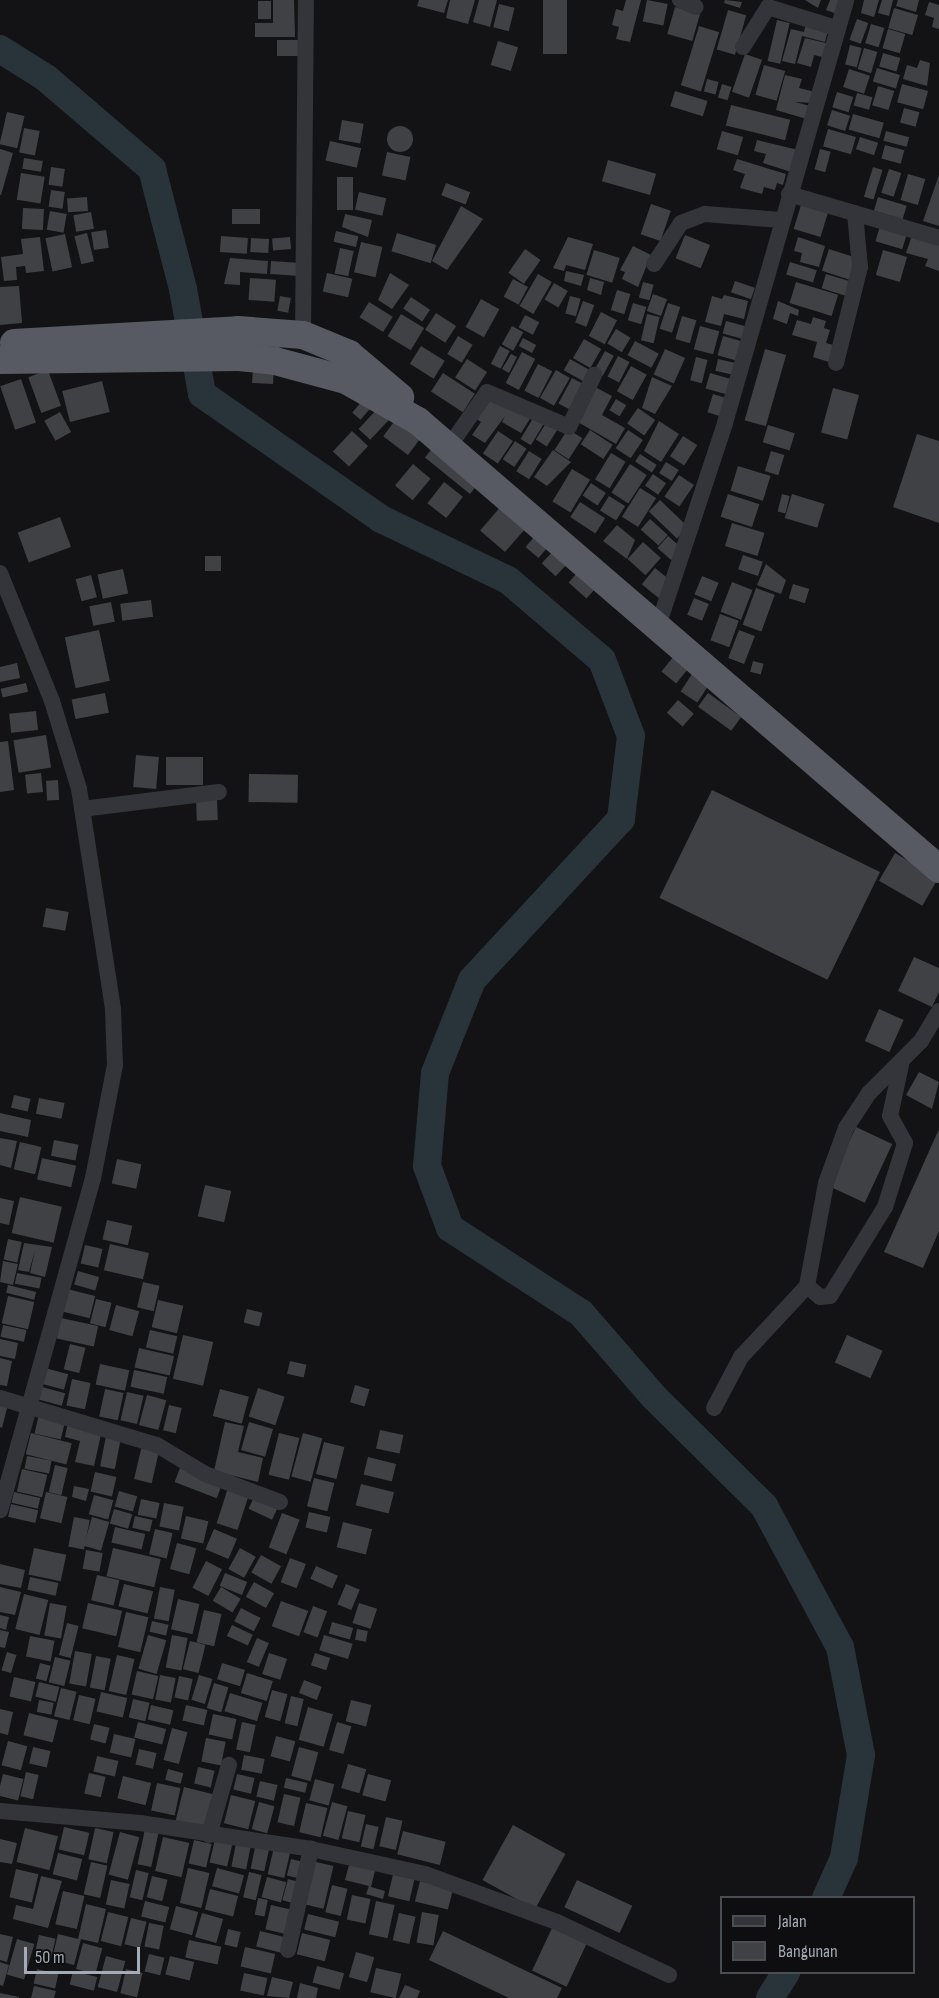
<!DOCTYPE html>
<html>
<head>
<meta charset="utf-8">
<style>
  body { margin:0 }
  #map { position:relative; width:939px; height:1998px; overflow:hidden; background:#131315; font-family:"Sofia Sans Condensed",sans-serif }
  div>[style] { position:absolute }
  [style*='--x'] { left:calc(var(--x)*1px); top:calc(var(--y)*1px); width:calc(var(--w)*1px); rotate:calc(var(--a)*1deg) }
  .river>* { height:28px; margin:-14px; padding:0 14px; transform-origin:14px; border-radius:14px; background:#28333a }
  .building>* { inset:0; background:#3f4145; transform-origin:0 0 }
  .round { border-radius:50% }
  .minor>* { height:16px; margin:-8px; padding:0 8px; transform-origin:8px; border-radius:8px; background:#33353a }
  .trunk>* { height:28px; margin:-14px; padding:0 14px; transform-origin:14px; border-radius:14px; background:#575a62 }
  span { translate:-50% -50%; white-space:nowrap; text-align:center; line-height:1.15; -webkit-text-stroke:4.5px #0e0e10; paint-order:stroke }
  .legend { position:absolute; left:720px; top:1896px; width:195px; height:78px; box-sizing:border-box; background:#0e0e10; border:2px solid #4a4d53; margin:0; padding:8px 10px; list-style:none; font-size:18px; color:#a3abb7 }
  .legend li { display:flex; align-items:center; gap:12px; height:30px }
  .legend b { width:30px; border:2px solid #4a4d53 }
  .scale { position:absolute; left:24px; top:1947px; width:116px; height:27px; box-sizing:border-box; border:3px solid #a3abb7; border-top:0; padding-left:8px; font-size:18px; line-height:21px; white-space:nowrap; color:#a3abb7; -webkit-text-stroke:4px #0e0e10; paint-order:stroke }
</style>
</head>
<body>
<div id="map">
  <div class="river">
    <i style="--x:0;--y:49;--w:54;--a:32.2"></i>
    <i style="--x:46;--y:78;--w:140;--a:40.6"></i>
    <i style="--x:152;--y:169;--w:124;--a:75.5"></i>
    <i style="--x:183;--y:289;--w:107;--a:79.7"></i>
    <i style="--x:202;--y:394;--w:218;--a:34.9"></i>
    <i style="--x:381;--y:519;--w:141;--a:25.7"></i>
    <i style="--x:508;--y:580;--w:123;--a:40.4"></i>
    <i style="--x:602;--y:660;--w:81;--a:69.1"></i>
    <i style="--x:631;--y:736;--w:84;--a:96.9"></i>
    <i style="--x:621;--y:819;--w:219;--a:132.8"></i>
    <i style="--x:472;--y:980;--w:100;--a:111.7"></i>
    <i style="--x:435;--y:1073;--w:93;--a:94.9"></i>
    <i style="--x:427;--y:1166;--w:66;--a:69.6"></i>
    <i style="--x:450;--y:1228;--w:156;--a:33"></i>
    <i style="--x:581;--y:1313;--w:111;--a:49"></i>
    <i style="--x:654;--y:1397;--w:155;--a:44.7"></i>
    <i style="--x:764;--y:1506;--w:160;--a:61.7"></i>
    <i style="--x:840;--y:1647;--w:110;--a:79"></i>
    <i style="--x:861;--y:1755;--w:104;--a:99.4"></i>
    <i style="--x:844;--y:1858;--w:44;--a:114.2"></i>
    <i style="--x:770;--y:1998;--w:31;--a:-58"></i>
  </div>
  <div class="building">
    <i style="clip-path:polygon(273px 0,294px 0,295px 37px,255px 37px,255px 23px,273px 23px)"></i>
    <i style="clip-path:polygon(419px 0,448px 0,444px 13px,417px 6px)"></i>
    <i style="clip-path:polygon(450px 0,475px 0,468px 24px,446px 18px)"></i>
    <i style="clip-path:polygon(479px 0,497px 0,490px 27px,473px 22px)"></i>
    <i style="left:543px;top:0;width:24px;height:54px"></i>
    <i style="clip-path:polygon(626px 0,641px 0,630px 42px,616px 39px,619px 27px,612px 25px,616px 9px,623px 11px)"></i>
    <i style="left:647px;top:0;width:21px;height:22px;rotate:11deg"></i>
    <i style="clip-path:polygon(725px 0,742px 2px,740px 8px,724px 3px)"></i>
    <i style="clip-path:polygon(805px 0,821px 0,818px 8px)"></i>
    <i style="clip-path:polygon(830px 0,842px 0,837px 14px,826px 10px)"></i>
    <i style="clip-path:polygon(864px 0,879px 0,874px 17px,861px 13px)"></i>
    <i style="clip-path:polygon(882px 0,893px 0,889px 16px,878px 13px)"></i>
    <i style="clip-path:polygon(898px 0,919px 0,916px 12px,896px 6px)"></i>
    <i style="left:271px;top:1px;width:18px;height:13px;rotate:90deg"></i>
    <i style="clip-path:polygon(929px 2px,939px 5px,939px 29px,932px 27px,934px 18px,925px 15px)"></i>
    <i style="left:499px;top:4px;width:16px;height:24px;rotate:14deg"></i>
    <i style="left:675px;top:7px;width:26px;height:28px;rotate:16deg"></i>
    <i style="left:894px;top:8px;width:25px;height:21px;rotate:16deg"></i>
    <i style="left:728px;top:10px;width:19px;height:41px;rotate:16deg"></i>
    <i style="left:857px;top:19px;width:12px;height:22px;rotate:20deg"></i>
    <i style="left:777px;top:20px;width:13px;height:42px;rotate:13deg"></i>
    <i style="clip-path:polygon(806px 23px,828px 30px,825px 42px,802px 36px,795px 64px,782px 61px,791px 29px,804px 32px)"></i>
    <i style="left:871px;top:24px;width:14px;height:20px;rotate:17deg"></i>
    <i style="left:699px;top:26px;width:21px;height:62px;rotate:17deg"></i>
    <i style="left:888px;top:29px;width:18px;height:20px;rotate:16deg"></i>
    <i style="clip-path:polygon(805px 38px,830px 44px,826px 58px,814px 55px,811px 67px,797px 63px)"></i>
    <i style="left:277px;top:40px;width:21px;height:16px"></i>
    <i style="left:498px;top:41px;width:21px;height:25px;rotate:17deg"></i>
    <i style="left:850px;top:45px;width:12px;height:20px;rotate:14deg"></i>
    <i style="left:864px;top:48px;width:14px;height:22px;rotate:17deg"></i>
    <i style="left:883px;top:53px;width:18px;height:14px;rotate:16deg"></i>
    <i style="left:745px;top:54px;width:18px;height:40px;rotate:19deg"></i>
    <i style="clip-path:polygon(920px 60px,930px 63px,927px 86px,903px 79px,907px 65px,917px 68px)"></i>
    <i style="left:764px;top:65px;width:22px;height:31px;rotate:16deg"></i>
    <i style="left:877px;top:68px;width:24px;height:14px;rotate:17deg"></i>
    <i style="left:849px;top:69px;width:22px;height:19px;rotate:18deg"></i>
    <i style="clip-path:polygon(785px 75px,802px 79px,799px 88px,815px 92px,813px 103px,795px 102px,814px 107px,810px 120px,776px 110px)"></i>
    <i style="left:707px;top:79px;width:12px;height:13px;rotate:14deg"></i>
    <i style="left:722px;top:84px;width:10px;height:14px;rotate:17deg"></i>
    <i style="left:902px;top:84px;width:27px;height:19px;rotate:15deg"></i>
    <i style="left:878px;top:86px;width:17px;height:20px;rotate:17deg"></i>
    <i style="left:675px;top:91px;width:34px;height:16px;rotate:17deg"></i>
    <i style="left:837px;top:92px;width:17px;height:16px;rotate:17deg"></i>
    <i style="left:857px;top:93px;width:16px;height:13px;rotate:15deg"></i>
    <i style="left:731px;top:105px;width:61px;height:21px;rotate:14deg"></i>
    <i style="left:904px;top:108px;width:16px;height:15px;rotate:15deg"></i>
    <i style="left:832px;top:110px;width:19px;height:16px;rotate:18deg"></i>
    <i style="left:7px;top:112px;width:18px;height:33px;rotate:13deg"></i>
    <i style="left:853px;top:114px;width:32px;height:16px;rotate:16deg"></i>
    <i style="left:342px;top:120px;width:22px;height:20px;rotate:10deg"></i>
    <i class="round" style="left:387px;top:126px;width:26px;height:26px"></i>
    <i style="left:24px;top:128px;width:16px;height:25px;rotate:11deg"></i>
    <i style="left:828px;top:129px;width:29px;height:18px;rotate:16deg"></i>
    <i style="left:722px;top:131px;width:22px;height:19px;rotate:16deg"></i>
    <i style="left:886px;top:131px;width:24px;height:10px;rotate:15deg"></i>
    <i style="left:860px;top:137px;width:19px;height:13px;rotate:18deg"></i>
    <i style="clip-path:polygon(757px 140px,798px 150px,791px 172px,763px 163px,766px 154px,754px 151px)"></i>
    <i style="left:330px;top:141px;width:32px;height:20px;rotate:13deg"></i>
    <i style="left:885px;top:145px;width:20px;height:14px;rotate:15deg"></i>
    <i style="clip-path:polygon(0 149px,13px 153px,1px 195px,0 195px)"></i>
    <i style="left:820px;top:149px;width:11px;height:21px;rotate:15deg"></i>
    <i style="left:387px;top:152px;width:24px;height:24px;rotate:12deg"></i>
    <i style="left:24px;top:158px;width:19px;height:11px;rotate:9deg"></i>
    <i style="clip-path:polygon(737px 159px,786px 174px,783px 185px,777px 183px,775px 190px,764px 187px,762px 194px,740px 188px,745px 174px,733px 170px)"></i>
    <i style="left:608px;top:160px;width:50px;height:22px;rotate:16deg"></i>
    <i style="left:51px;top:167px;width:14px;height:18px;rotate:8deg"></i>
    <i style="left:873px;top:167px;width:10px;height:31px;rotate:17deg"></i>
    <i style="left:889px;top:169px;width:13px;height:25px;rotate:18deg"></i>
    <i style="left:21px;top:173px;width:24px;height:27px;rotate:9deg"></i>
    <i style="left:908px;top:174px;width:18px;height:27px;rotate:16deg"></i>
    <i style="clip-path:polygon(939px 175px,939px 226px,923px 221px)"></i>
    <i style="left:337px;top:177px;width:16px;height:33px"></i>
    <i style="left:446px;top:183px;width:26px;height:13px;rotate:21deg"></i>
    <i style="left:51px;top:190px;width:14px;height:17px;rotate:8deg"></i>
    <i style="left:359px;top:192px;width:28px;height:18px;rotate:13deg"></i>
    <i style="left:87px;top:197px;width:14px;height:20px;rotate:86deg"></i>
    <i style="left:878px;top:197px;width:30px;height:14px;rotate:17deg"></i>
    <i style="left:651px;top:204px;width:21px;height:32px;rotate:19deg"></i>
    <i style="left:801px;top:205px;width:28px;height:25px;rotate:17deg"></i>
    <i style="clip-path:polygon(461px 206px,483px 219px,447px 270px,432px 261px)"></i>
    <i style="left:23px;top:208px;width:21px;height:21px;rotate:3deg"></i>
    <i style="left:232px;top:209px;width:28px;height:15px"></i>
    <i style="left:50px;top:211px;width:17px;height:19px;rotate:10deg"></i>
    <i style="left:91px;top:212px;width:17px;height:18px;rotate:80deg"></i>
    <i style="clip-path:polygon(345px 214px,372px 220px,368px 237px,342px 227px)"></i>
    <i style="left:881px;top:223px;width:28px;height:19px;rotate:17deg"></i>
    <i style="left:106px;top:230px;width:18px;height:15px;rotate:81deg"></i>
    <i style="left:336px;top:231px;width:23px;height:11px;rotate:13deg"></i>
    <i style="left:87px;top:233px;width:29px;height:13px;rotate:76deg"></i>
    <i style="left:397px;top:233px;width:41px;height:19px;rotate:17deg"></i>
    <i style="left:65px;top:234px;width:34px;height:20px;rotate:78deg"></i>
    <i style="left:685px;top:235px;width:27px;height:25px;rotate:22deg"></i>
    <i style="clip-path:polygon(912px 235px,939px 243px,939px 271px,925px 266px,928px 259px,906px 253px)"></i>
    <i style="left:221px;top:236px;width:27px;height:16px;rotate:4deg"></i>
    <i style="clip-path:polygon(40px 237px,44px 271px,26px 273px,25px 266px,16px 267px,17px 280px,4px 281px,1px 257px,23px 254px,21px 239px)"></i>
    <i style="left:290px;top:237px;width:12px;height:18px;rotate:85deg"></i>
    <i style="clip-path:polygon(568px 237px,593px 244px,585px 270px,566px 265px,564px 271px,553px 268px)"></i>
    <i style="clip-path:polygon(798px 237px,825px 246px,819px 267px,800px 262px,802px 253px,794px 251px)"></i>
    <i style="left:251px;top:238px;width:18px;height:14px;rotate:3deg"></i>
    <i style="left:361px;top:242px;width:22px;height:31px;rotate:13deg"></i>
    <i style="clip-path:polygon(633px 246px,651px 255px,638px 287px,622px 279px,625px 272px,620px 270px)"></i>
    <i style="left:340px;top:248px;width:14px;height:26px;rotate:12deg"></i>
    <i style="left:525px;top:249px;width:19px;height:29px;rotate:35deg"></i>
    <i style="left:829px;top:249px;width:29px;height:23px;rotate:18deg"></i>
    <i style="left:594px;top:250px;width:27px;height:26px;rotate:17deg"></i>
    <i style="left:883px;top:250px;width:25px;height:26px;rotate:16deg"></i>
    <i style="clip-path:polygon(230px 258px,268px 261px,267px 274px,240px 272px,240px 285px,224px 284px)"></i>
    <i style="left:271px;top:261px;width:26px;height:13px;rotate:4deg"></i>
    <i style="left:790px;top:262px;width:28px;height:13px;rotate:17deg"></i>
    <i style="clip-path:polygon(566px 271px,584px 275px,581px 286px,564px 281px)"></i>
    <i style="left:327px;top:273px;width:26px;height:19px;rotate:13deg"></i>
    <i style="clip-path:polygon(390px 273px,409px 285px,392px 309px,378px 300px)"></i>
    <i style="left:538px;top:274px;width:16px;height:37px;rotate:30deg"></i>
    <i style="left:826px;top:274px;width:31px;height:15px;rotate:17deg"></i>
    <i style="left:250px;top:278px;width:26px;height:22px;rotate:4deg"></i>
    <i style="clip-path:polygon(590px 278px,604px 282px,601px 295px,587px 290px)"></i>
    <i style="left:513px;top:279px;width:17px;height:20px;rotate:28deg"></i>
    <i style="left:735px;top:281px;width:21px;height:12px;rotate:19deg"></i>
    <i style="left:643px;top:282px;width:11px;height:16px;rotate:15deg"></i>
    <i style="left:796px;top:282px;width:44px;height:22px;rotate:17deg"></i>
    <i style="left:554px;top:283px;width:16px;height:19px;rotate:30deg"></i>
    <i style="clip-path:polygon(19px 286px,22px 323px,0 325px,0 287px)"></i>
    <i style="left:617px;top:290px;width:14px;height:21px;rotate:17deg"></i>
    <i style="left:653px;top:294px;width:15px;height:18px;rotate:20deg"></i>
    <i style="clip-path:polygon(724px 295px,748px 301px,744px 319px,724px 314px,721px 326px,705px 322px,712px 296px,722px 299px)"></i>
    <i style="left:280px;top:296px;width:11px;height:15px;rotate:10deg"></i>
    <i style="left:570px;top:296px;width:11px;height:18px;rotate:15deg"></i>
    <i style="left:411px;top:297px;width:23px;height:14px;rotate:34deg"></i>
    <i style="left:481px;top:299px;width:21px;height:32px;rotate:29deg"></i>
    <i style="left:583px;top:301px;width:12px;height:23px;rotate:20deg"></i>
    <i style="clip-path:polygon(778px 301px,799px 310px,798px 316px,790px 313px,787px 324px,773px 319px)"></i>
    <i style="left:369px;top:302px;width:28px;height:18px;rotate:32deg"></i>
    <i style="left:633px;top:303px;width:14px;height:18px;rotate:17deg"></i>
    <i style="left:668px;top:303px;width:13px;height:27px;rotate:18deg"></i>
    <i style="left:601px;top:312px;width:18px;height:27px;rotate:27deg"></i>
    <i style="left:436px;top:313px;width:24px;height:20px;rotate:33deg"></i>
    <i style="left:401px;top:314px;width:27px;height:26px;rotate:31deg"></i>
    <i style="left:647px;top:314px;width:13px;height:27px;rotate:13deg"></i>
    <i style="left:525px;top:315px;width:16px;height:14px;rotate:27deg"></i>
    <i style="left:682px;top:316px;width:15px;height:24px;rotate:16deg"></i>
    <i style="clip-path:polygon(813px 317px,826px 321px,824px 328px,830px 330px,826px 343px,837px 346px,832px 363px,813px 357px,817px 342px,792px 335px,797px 320px,811px 324px)"></i>
    <i style="left:726px;top:321px;width:24px;height:13px;rotate:15deg"></i>
    <i style="left:512px;top:326px;width:13px;height:21px;rotate:29deg"></i>
    <i style="left:700px;top:326px;width:20px;height:24px;rotate:15deg"></i>
    <i style="left:616px;top:329px;width:17px;height:17px;rotate:31deg"></i>
    <i style="left:458px;top:336px;width:17px;height:21px;rotate:31deg"></i>
    <i style="left:723px;top:336px;width:22px;height:20px;rotate:16deg"></i>
    <i style="left:523px;top:338px;width:15px;height:9px;rotate:28deg"></i>
    <i style="left:584px;top:339px;width:20px;height:22px;rotate:30deg"></i>
    <i style="left:635px;top:341px;width:27px;height:16px;rotate:28deg"></i>
    <i style="left:421px;top:346px;width:28px;height:21px;rotate:32deg"></i>
    <i style="left:500px;top:346px;width:11px;height:20px;rotate:27deg"></i>
    <i style="left:665px;top:349px;width:22px;height:28px;rotate:24deg"></i>
    <i style="left:765px;top:349px;width:22px;height:74px;rotate:16deg"></i>
    <i style="left:605px;top:351px;width:10px;height:23px;rotate:29deg"></i>
    <i style="left:522px;top:352px;width:15px;height:35px;rotate:28deg"></i>
    <i style="clip-path:polygon(511px 354px,517px 357px,509px 373px,502px 369px)"></i>
    <i style="left:618px;top:356px;width:13px;height:23px;rotate:27deg"></i>
    <i style="left:696px;top:357px;width:12px;height:24px;rotate:14deg"></i>
    <i style="left:467px;top:359px;width:24px;height:22px;rotate:33deg"></i>
    <i style="left:570px;top:359px;width:23px;height:13px;rotate:29deg"></i>
    <i style="left:718px;top:359px;width:17px;height:12px;rotate:13deg"></i>
    <i style="left:538px;top:364px;width:16px;height:30px;rotate:27deg"></i>
    <i style="left:253px;top:366px;width:21px;height:17px;rotate:3deg"></i>
    <i style="left:631px;top:366px;width:18px;height:29px;rotate:29deg"></i>
    <i style="left:48px;top:370px;width:38px;height:21px;rotate:70deg"></i>
    <i style="left:556px;top:370px;width:16px;height:32px;rotate:30deg"></i>
    <i style="left:443px;top:373px;width:38px;height:22px;rotate:33deg"></i>
    <i style="left:710px;top:373px;width:25px;height:16px;rotate:16deg"></i>
    <i style="clip-path:polygon(652px 377px,672px 386px,655px 414px,642px 408px)"></i>
    <i style="left:572px;top:378px;width:17px;height:29px;rotate:28deg"></i>
    <i style="left:21px;top:379px;width:46px;height:22px;rotate:71deg"></i>
    <i style="left:102px;top:381px;width:32px;height:41px;rotate:76deg"></i>
    <i style="clip-path:polygon(595px 387px,612px 396px,602px 415px,625px 428px,616px 444px,576px 421px)"></i>
    <i style="left:833px;top:388px;width:27px;height:46px;rotate:15deg"></i>
    <i style="clip-path:polygon(486px 394px,531px 417px,521px 433px,502px 422px,505px 416px,485px 443px,472px 435px,481px 422px,472px 416px)"></i>
    <i style="left:713px;top:394px;width:17px;height:19px;rotate:17deg"></i>
    <i style="left:364px;top:399px;width:11px;height:18px;rotate:41deg"></i>
    <i style="left:616px;top:399px;width:12px;height:13px;rotate:31deg"></i>
    <i style="left:379px;top:407px;width:16px;height:30px;rotate:43deg"></i>
    <i style="left:638px;top:408px;width:21px;height:19px;rotate:35deg"></i>
    <i style="left:60px;top:412px;width:23px;height:18px;rotate:61deg"></i>
    <i style="left:535px;top:415px;width:12px;height:28px;rotate:31deg"></i>
    <i style="left:397px;top:418px;width:31px;height:23px;rotate:37deg"></i>
    <i style="left:548px;top:420px;width:13px;height:23px;rotate:32deg"></i>
    <i style="clip-path:polygon(659px 421px,679px 434px,661px 462px,644px 451px)"></i>
    <i style="left:768px;top:425px;width:28px;height:18px;rotate:17deg"></i>
    <i style="left:568px;top:429px;width:17px;height:25px;rotate:33deg"></i>
    <i style="left:590px;top:430px;width:27px;height:17px;rotate:33deg"></i>
    <i style="left:628px;top:430px;width:18px;height:22px;rotate:34deg"></i>
    <i style="left:352px;top:431px;width:22px;height:28px;rotate:43deg"></i>
    <i style="left:498px;top:431px;width:18px;height:27px;rotate:34deg"></i>
    <i style="clip-path:polygon(917px 434px,939px 441px,939px 523px,893px 507px)"></i>
    <i style="left:683px;top:436px;width:17px;height:24px;rotate:33deg"></i>
    <i style="left:515px;top:441px;width:14px;height:22px;rotate:34deg"></i>
    <i style="left:435px;top:445px;width:58px;height:16px;rotate:39deg"></i>
    <i style="clip-path:polygon(553px 450px,571px 462px,547px 486px,534px 477px)"></i>
    <i style="left:529px;top:451px;width:15px;height:24px;rotate:32deg"></i>
    <i style="left:771px;top:451px;width:14px;height:21px;rotate:17deg"></i>
    <i style="left:611px;top:453px;width:17px;height:31px;rotate:31deg"></i>
    <i style="left:640px;top:454px;width:20px;height:9px;rotate:33deg"></i>
    <i style="left:666px;top:462px;width:15px;height:13px;rotate:32deg"></i>
    <i style="left:413px;top:464px;width:23px;height:28px;rotate:40deg"></i>
    <i style="left:630px;top:464px;width:20px;height:34px;rotate:33deg"></i>
    <i style="left:738px;top:466px;width:34px;height:26px;rotate:17deg"></i>
    <i style="left:572px;top:469px;width:21px;height:38px;rotate:31deg"></i>
    <i style="left:653px;top:474px;width:16px;height:14px;rotate:35deg"></i>
    <i style="left:679px;top:475px;width:18px;height:26px;rotate:34deg"></i>
    <i style="left:444px;top:482px;width:24px;height:27px;rotate:38deg"></i>
    <i style="left:591px;top:483px;width:18px;height:15px;rotate:34deg"></i>
    <i style="left:640px;top:488px;width:19px;height:34px;rotate:32deg"></i>
    <i style="left:728px;top:494px;width:33px;height:24px;rotate:18deg"></i>
    <i style="left:782px;top:494px;width:8px;height:18px;rotate:14deg"></i>
    <i style="left:792px;top:494px;width:34px;height:25px;rotate:17deg"></i>
    <i style="left:609px;top:496px;width:19px;height:17px;rotate:32deg"></i>
    <i style="left:660px;top:500px;width:39px;height:16px;rotate:44deg"></i>
    <i style="left:580px;top:502px;width:30px;height:18px;rotate:33deg"></i>
    <i style="left:503px;top:504px;width:33px;height:35px;rotate:41deg"></i>
    <i style="left:60px;top:517px;width:32px;height:45px;rotate:70deg"></i>
    <i style="left:650px;top:519px;width:24px;height:14px;rotate:42deg"></i>
    <i style="left:732px;top:523px;width:34px;height:24px;rotate:17deg"></i>
    <i style="clip-path:polygon(617px 525px,635px 540px,627px 559px,603px 541px)"></i>
    <i style="left:539px;top:531px;width:17px;height:21px;rotate:40deg"></i>
    <i style="left:668px;top:536px;width:18px;height:16px;rotate:41deg"></i>
    <i style="left:643px;top:542px;width:24px;height:23px;rotate:42deg"></i>
    <i style="left:556px;top:548px;width:19px;height:21px;rotate:43deg"></i>
    <i style="left:743px;top:555px;width:21px;height:15px;rotate:19deg"></i>
    <i style="left:205px;top:556px;width:16px;height:15px"></i>
    <i style="clip-path:polygon(766px 564px,786px 580px,781px 594px,757px 585px)"></i>
    <i style="left:655px;top:568px;width:22px;height:21px;rotate:39deg"></i>
    <i style="left:123px;top:569px;width:25px;height:26px;rotate:78deg"></i>
    <i style="left:578px;top:572px;width:24px;height:14px;rotate:42deg"></i>
    <i style="left:91px;top:575px;width:23px;height:16px;rotate:75deg"></i>
    <i style="left:702px;top:576px;width:18px;height:20px;rotate:22deg"></i>
    <i style="left:732px;top:582px;width:22px;height:32px;rotate:21deg"></i>
    <i style="left:793px;top:584px;width:17px;height:15px;rotate:17deg"></i>
    <i style="left:756px;top:588px;width:20px;height:39px;rotate:20deg"></i>
    <i style="left:694px;top:598px;width:16px;height:18px;rotate:22deg"></i>
    <i style="left:151px;top:600px;width:17px;height:31px;rotate:83deg"></i>
    <i style="left:111px;top:602px;width:20px;height:22px;rotate:79deg"></i>
    <i style="left:720px;top:614px;width:20px;height:28px;rotate:20deg"></i>
    <i style="left:99px;top:630px;width:52px;height:35px;rotate:78deg"></i>
    <i style="left:739px;top:630px;width:17px;height:30px;rotate:21deg"></i>
    <i style="left:674px;top:656px;width:19px;height:20px;rotate:39deg"></i>
    <i style="left:753px;top:661px;width:11px;height:11px;rotate:15deg"></i>
    <i style="clip-path:polygon(17px 663px,20px 678px,0 682px,0 667px)"></i>
    <i style="left:692px;top:674px;width:20px;height:21px;rotate:33deg"></i>
    <i style="left:26px;top:683px;width:9px;height:26px;rotate:77deg"></i>
    <i style="left:105px;top:693px;width:20px;height:34px;rotate:79deg"></i>
    <i style="left:708px;top:693px;width:41px;height:17px;rotate:36deg"></i>
    <i style="left:678px;top:700px;width:21px;height:17px;rotate:41deg"></i>
    <i style="left:36px;top:711px;width:19px;height:27px;rotate:84deg"></i>
    <i style="left:46px;top:735px;width:33px;height:33px;rotate:81deg"></i>
    <i style="clip-path:polygon(8px 741px,14px 790px,0 792px,0 742px)"></i>
    <i style="left:136px;top:755px;width:23px;height:32px;rotate:5deg"></i>
    <i style="left:166px;top:757px;width:37px;height:28px"></i>
    <i style="left:41px;top:773px;width:19px;height:16px;rotate:84deg"></i>
    <i style="left:249px;top:774px;width:49px;height:28px;rotate:1deg"></i>
    <i style="left:58px;top:780px;width:20px;height:12px;rotate:87deg"></i>
    <i style="left:712px;top:790px;width:187px;height:120px;rotate:26deg"></i>
    <i style="left:217px;top:797px;width:23px;height:21px;rotate:88deg"></i>
    <i style="left:895px;top:853px;width:50px;height:32px;rotate:30deg"></i>
    <i style="left:46px;top:908px;width:23px;height:19px;rotate:10deg"></i>
    <i style="clip-path:polygon(914px 957px,939px 968px,939px 992px,932px 1007px,898px 991px)"></i>
    <i style="left:879px;top:1009px;width:27px;height:35px;rotate:24deg"></i>
    <i style="clip-path:polygon(919px 1072px,939px 1082px,932px 1109px,906px 1095px)"></i>
    <i style="left:14px;top:1095px;width:17px;height:13px;rotate:13deg"></i>
    <i style="left:39px;top:1098px;width:26px;height:16px;rotate:11deg"></i>
    <i style="clip-path:polygon(0 1113px,31px 1120px,28px 1137px,0 1131px)"></i>
    <i style="left:856px;top:1127px;width:40px;height:65px;rotate:25deg"></i>
    <i style="clip-path:polygon(939px 1129px,939px 1231px,923px 1268px,884px 1252px)"></i>
    <i style="clip-path:polygon(0 1138px,17px 1141px,11px 1168px,0 1165px)"></i>
    <i style="left:54px;top:1140px;width:25px;height:16px;rotate:11deg"></i>
    <i style="left:20px;top:1142px;width:22px;height:28px;rotate:13deg"></i>
    <i style="left:42px;top:1158px;width:35px;height:22px;rotate:13deg"></i>
    <i style="left:117px;top:1159px;width:25px;height:25px;rotate:12deg"></i>
    <i style="left:205px;top:1185px;width:27px;height:32px;rotate:13deg"></i>
    <i style="left:20px;top:1197px;width:43px;height:37px;rotate:13deg"></i>
    <i style="clip-path:polygon(0 1198px,14px 1201px,9px 1225px,0 1223px)"></i>
    <i style="left:107px;top:1220px;width:26px;height:20px;rotate:13deg"></i>
    <i style="left:8px;top:1239px;width:14px;height:21px;rotate:12deg"></i>
    <i style="clip-path:polygon(24px 1243px,52px 1247px,45px 1277px,30px 1273px,35px 1250px,29px 1272px,18px 1270px)"></i>
    <i style="left:110px;top:1244px;width:40px;height:27px;rotate:13deg"></i>
    <i style="left:85px;top:1245px;width:18px;height:19px;rotate:13deg"></i>
    <i style="clip-path:polygon(3px 1261px,18px 1264px,13px 1285px,0 1282px)"></i>
    <i style="left:78px;top:1271px;width:22px;height:14px;rotate:16deg"></i>
    <i style="left:17px;top:1273px;width:25px;height:11px;rotate:11deg"></i>
    <i style="left:143px;top:1282px;width:17px;height:26px;rotate:13deg"></i>
    <i style="left:8px;top:1285px;width:29px;height:8px;rotate:14deg"></i>
    <i style="left:67px;top:1289px;width:29px;height:23px;rotate:14deg"></i>
    <i style="left:8px;top:1296px;width:27px;height:28px;rotate:13deg"></i>
    <i style="left:96px;top:1299px;width:16px;height:25px;rotate:14deg"></i>
    <i style="left:158px;top:1300px;width:26px;height:28px;rotate:13deg"></i>
    <i style="left:116px;top:1305px;width:24px;height:26px;rotate:15deg"></i>
    <i style="left:247px;top:1309px;width:16px;height:14px;rotate:14deg"></i>
    <i style="left:61px;top:1318px;width:38px;height:21px;rotate:12deg"></i>
    <i style="left:3px;top:1325px;width:24px;height:12px;rotate:12deg"></i>
    <i style="left:150px;top:1330px;width:28px;height:18px;rotate:13deg"></i>
    <i style="left:183px;top:1335px;width:31px;height:45px;rotate:13deg"></i>
    <i style="left:847px;top:1335px;width:39px;height:30px;rotate:24deg"></i>
    <i style="clip-path:polygon(0 1339px,18px 1343px,15px 1359px,0 1356px)"></i>
    <i style="left:70px;top:1344px;width:16px;height:26px;rotate:14deg"></i>
    <i style="left:139px;top:1348px;width:36px;height:20px;rotate:13deg"></i>
    <i style="clip-path:polygon(0 1358px,12px 1361px,7px 1386px,0 1385px)"></i>
    <i style="left:290px;top:1361px;width:17px;height:13px;rotate:13deg"></i>
    <i style="left:100px;top:1364px;width:30px;height:21px;rotate:12deg"></i>
    <i style="left:45px;top:1368px;width:24px;height:16px;rotate:15deg"></i>
    <i style="left:134px;top:1370px;width:34px;height:17px;rotate:12deg"></i>
    <i style="left:72px;top:1379px;width:19px;height:27px;rotate:12deg"></i>
    <i style="left:355px;top:1385px;width:15px;height:18px;rotate:16deg"></i>
    <i style="left:42px;top:1387px;width:24px;height:13px;rotate:15deg"></i>
    <i style="left:258px;top:1388px;width:28px;height:30px;rotate:18deg"></i>
    <i style="left:105px;top:1389px;width:19px;height:28px;rotate:12deg"></i>
    <i style="left:220px;top:1389px;width:30px;height:28px;rotate:15deg"></i>
    <i style="left:127px;top:1392px;width:17px;height:29px;rotate:13deg"></i>
    <i style="left:147px;top:1395px;width:20px;height:31px;rotate:15deg"></i>
    <i style="clip-path:polygon(0 1403px,8px 1404px,2px 1428px,0 1427px)"></i>
    <i style="left:169px;top:1405px;width:13px;height:26px;rotate:13deg"></i>
    <i style="left:39px;top:1414px;width:27px;height:20px;rotate:13deg"></i>
    <i style="clip-path:polygon(68px 1422px,102px 1430px,94px 1466px,75px 1462px,80px 1441px,65px 1437px)"></i>
    <i style="clip-path:polygon(225px 1422px,244px 1426px,238px 1452px,263px 1458px,258px 1482px,214px 1471px)"></i>
    <i style="left:249px;top:1422px;width:25px;height:29px;rotate:16deg"></i>
    <i style="left:380px;top:1430px;width:24px;height:19px;rotate:12deg"></i>
    <i style="left:107px;top:1431px;width:15px;height:36px;rotate:11deg"></i>
    <i style="left:31px;top:1433px;width:42px;height:22px;rotate:14deg"></i>
    <i style="left:279px;top:1433px;width:21px;height:43px;rotate:14deg"></i>
    <i style="left:303px;top:1433px;width:20px;height:45px;rotate:15deg"></i>
    <i style="left:324px;top:1442px;width:21px;height:33px;rotate:14deg"></i>
    <i style="left:142px;top:1445px;width:18px;height:35px;rotate:13deg"></i>
    <i style="left:27px;top:1456px;width:25px;height:13px;rotate:11deg"></i>
    <i style="left:368px;top:1457px;width:29px;height:18px;rotate:14deg"></i>
    <i style="left:55px;top:1465px;width:13px;height:28px;rotate:13deg"></i>
    <i style="left:180px;top:1468px;width:45px;height:15px;rotate:21deg"></i>
    <i style="left:22px;top:1469px;width:26px;height:23px;rotate:13deg"></i>
    <i style="left:95px;top:1472px;width:22px;height:20px;rotate:13deg"></i>
    <i style="left:314px;top:1478px;width:21px;height:29px;rotate:14deg"></i>
    <i style="left:361px;top:1484px;width:34px;height:22px;rotate:14deg"></i>
    <i style="clip-path:polygon(74px 1486px,89px 1489px,86px 1501px,72px 1497px)"></i>
    <i style="left:228px;top:1488px;width:22px;height:37px;rotate:18deg"></i>
    <i style="left:119px;top:1491px;width:19px;height:16px;rotate:16deg"></i>
    <i style="left:14px;top:1492px;width:27px;height:11px;rotate:13deg"></i>
    <i style="left:46px;top:1492px;width:22px;height:27px;rotate:13deg"></i>
    <i style="left:94px;top:1495px;width:20px;height:20px;rotate:15deg"></i>
    <i style="left:254px;top:1497px;width:26px;height:13px;rotate:25deg"></i>
    <i style="left:141px;top:1499px;width:19px;height:16px;rotate:12deg"></i>
    <i style="left:164px;top:1503px;width:20px;height:24px;rotate:11deg"></i>
    <i style="left:11px;top:1504px;width:28px;height:13px;rotate:13deg"></i>
    <i style="left:114px;top:1509px;width:19px;height:15px;rotate:16deg"></i>
    <i style="left:309px;top:1512px;width:22px;height:16px;rotate:13deg"></i>
    <i style="left:282px;top:1513px;width:19px;height:37px;rotate:21deg"></i>
    <i style="left:135px;top:1516px;width:18px;height:12px;rotate:13deg"></i>
    <i style="left:186px;top:1516px;width:23px;height:23px;rotate:13deg"></i>
    <i style="left:74px;top:1517px;width:16px;height:30px;rotate:11deg"></i>
    <i style="left:92px;top:1517px;width:18px;height:30px;rotate:16deg"></i>
    <i style="left:343px;top:1522px;width:30px;height:26px;rotate:14deg"></i>
    <i style="left:115px;top:1527px;width:31px;height:16px;rotate:13deg"></i>
    <i style="left:155px;top:1529px;width:18px;height:26px;rotate:13deg"></i>
    <i style="left:214px;top:1529px;width:25px;height:22px;rotate:23deg"></i>
    <i style="left:177px;top:1543px;width:20px;height:27px;rotate:15deg"></i>
    <i style="left:34px;top:1548px;width:33px;height:27px;rotate:12deg"></i>
    <i style="left:113px;top:1548px;width:49px;height:29px;rotate:13deg"></i>
    <i style="left:240px;top:1548px;width:18px;height:24px;rotate:29deg"></i>
    <i style="left:86px;top:1550px;width:17px;height:19px;rotate:10deg"></i>
    <i style="left:261px;top:1555px;width:23px;height:20px;rotate:29deg"></i>
    <i style="left:290px;top:1558px;width:17px;height:26px;rotate:21deg"></i>
    <i style="left:206px;top:1561px;width:18px;height:30px;rotate:27deg"></i>
    <i style="clip-path:polygon(0 1564px,25px 1570px,21px 1588px,0 1584px)"></i>
    <i style="left:316px;top:1566px;width:24px;height:14px;rotate:24deg"></i>
    <i style="left:225px;top:1573px;width:24px;height:14px;rotate:22deg"></i>
    <i style="left:97px;top:1575px;width:23px;height:26px;rotate:13deg"></i>
    <i style="left:30px;top:1577px;width:29px;height:13px;rotate:12deg"></i>
    <i style="left:254px;top:1582px;width:23px;height:17px;rotate:29deg"></i>
    <i style="left:124px;top:1584px;width:30px;height:23px;rotate:14deg"></i>
    <i style="left:346px;top:1584px;width:15px;height:22px;rotate:23deg"></i>
    <i style="clip-path:polygon(0 1587px,21px 1592px,15px 1615px,0 1612px)"></i>
    <i style="left:160px;top:1587px;width:15px;height:32px;rotate:11deg"></i>
    <i style="left:221px;top:1587px;width:23px;height:16px;rotate:31deg"></i>
    <i style="left:24px;top:1594px;width:25px;height:36px;rotate:14deg"></i>
    <i style="left:178px;top:1599px;width:22px;height:31px;rotate:13deg"></i>
    <i style="left:281px;top:1601px;width:29px;height:27px;rotate:20deg"></i>
    <i style="left:50px;top:1603px;width:17px;height:33px;rotate:10deg"></i>
    <i style="left:88px;top:1603px;width:35px;height:26px;rotate:13deg"></i>
    <i style="left:359px;top:1603px;width:19px;height:21px;rotate:18deg"></i>
    <i style="left:313px;top:1606px;width:15px;height:28px;rotate:20deg"></i>
    <i style="left:241px;top:1608px;width:22px;height:15px;rotate:27deg"></i>
    <i style="left:204px;top:1610px;width:18px;height:33px;rotate:13deg"></i>
    <i style="left:126px;top:1612px;width:23px;height:36px;rotate:13deg"></i>
    <i style="clip-path:polygon(0 1615px,9px 1617px,6px 1630px,0 1628px)"></i>
    <i style="left:152px;top:1621px;width:17px;height:11px;rotate:13deg"></i>
    <i style="left:332px;top:1622px;width:22px;height:12px;rotate:16deg"></i>
    <i style="left:67px;top:1623px;width:12px;height:33px;rotate:14deg"></i>
    <i style="left:232px;top:1625px;width:23px;height:12px;rotate:25deg"></i>
    <i style="left:357px;top:1629px;width:11px;height:11px;rotate:10deg"></i>
    <i style="clip-path:polygon(0 1630px,9px 1632px,5px 1648px,0 1647px)"></i>
    <i style="left:148px;top:1635px;width:19px;height:35px;rotate:16deg"></i>
    <i style="left:172px;top:1635px;width:16px;height:33px;rotate:11deg"></i>
    <i style="left:324px;top:1635px;width:30px;height:16px;rotate:17deg"></i>
    <i style="left:30px;top:1636px;width:25px;height:21px;rotate:11deg"></i>
    <i style="left:257px;top:1638px;width:13px;height:26px;rotate:23deg"></i>
    <i style="left:190px;top:1641px;width:16px;height:29px;rotate:14deg"></i>
    <i style="left:75px;top:1651px;width:17px;height:33px;rotate:10deg"></i>
    <i style="left:7px;top:1652px;width:10px;height:19px;rotate:17deg"></i>
    <i style="left:269px;top:1653px;width:19px;height:22px;rotate:18deg"></i>
    <i style="left:315px;top:1653px;width:16px;height:13px;rotate:18deg"></i>
    <i style="left:117px;top:1655px;width:18px;height:37px;rotate:13deg"></i>
    <i style="left:96px;top:1656px;width:15px;height:32px;rotate:11deg"></i>
    <i style="left:55px;top:1657px;width:16px;height:26px;rotate:14deg"></i>
    <i style="left:40px;top:1663px;width:11px;height:16px;rotate:15deg"></i>
    <i style="left:222px;top:1663px;width:24px;height:17px;rotate:17deg"></i>
    <i style="left:137px;top:1671px;width:22px;height:24px;rotate:13deg"></i>
    <i style="left:247px;top:1673px;width:27px;height:21px;rotate:17deg"></i>
    <i style="left:160px;top:1675px;width:16px;height:25px;rotate:11deg"></i>
    <i style="left:199px;top:1675px;width:14px;height:26px;rotate:17deg"></i>
    <i style="left:179px;top:1676px;width:14px;height:22px;rotate:12deg"></i>
    <i style="left:14px;top:1677px;width:22px;height:20px;rotate:13deg"></i>
    <i style="left:304px;top:1680px;width:19px;height:14px;rotate:21deg"></i>
    <i style="left:39px;top:1682px;width:21px;height:15px;rotate:14deg"></i>
    <i style="left:214px;top:1683px;width:15px;height:26px;rotate:16deg"></i>
    <i style="left:61px;top:1688px;width:16px;height:29px;rotate:14deg"></i>
    <i style="left:272px;top:1690px;width:16px;height:28px;rotate:15deg"></i>
    <i style="left:101px;top:1692px;width:27px;height:20px;rotate:13deg"></i>
    <i style="left:230px;top:1693px;width:34px;height:19px;rotate:17deg"></i>
    <i style="left:79px;top:1695px;width:17px;height:26px;rotate:13deg"></i>
    <i style="left:291px;top:1696px;width:13px;height:28px;rotate:13deg"></i>
    <i style="left:133px;top:1699px;width:17px;height:19px;rotate:13deg"></i>
    <i style="left:39px;top:1700px;width:15px;height:12px;rotate:11deg"></i>
    <i style="left:351px;top:1700px;width:21px;height:22px;rotate:14deg"></i>
    <i style="left:151px;top:1705px;width:23px;height:15px;rotate:13deg"></i>
    <i style="left:186px;top:1705px;width:22px;height:16px;rotate:13deg"></i>
    <i style="left:308px;top:1707px;width:26px;height:34px;rotate:16deg"></i>
    <i style="clip-path:polygon(0 1709px,13px 1712px,8px 1735px,0 1733px)"></i>
    <i style="left:29px;top:1713px;width:30px;height:23px;rotate:14deg"></i>
    <i style="left:213px;top:1714px;width:24px;height:21px;rotate:12deg"></i>
    <i style="left:138px;top:1722px;width:29px;height:16px;rotate:14deg"></i>
    <i style="left:242px;top:1722px;width:14px;height:28px;rotate:12deg"></i>
    <i style="left:337px;top:1722px;width:15px;height:29px;rotate:16deg"></i>
    <i style="left:94px;top:1724px;width:16px;height:16px;rotate:14deg"></i>
    <i style="left:172px;top:1728px;width:16px;height:33px;rotate:15deg"></i>
    <i style="left:114px;top:1734px;width:22px;height:19px;rotate:13deg"></i>
    <i style="left:276px;top:1736px;width:20px;height:21px;rotate:15deg"></i>
    <i style="left:206px;top:1738px;width:20px;height:24px;rotate:11deg"></i>
    <i style="left:8px;top:1741px;width:20px;height:25px;rotate:15deg"></i>
    <i style="left:33px;top:1747px;width:18px;height:17px;rotate:13deg"></i>
    <i style="left:299px;top:1747px;width:20px;height:30px;rotate:15deg"></i>
    <i style="left:139px;top:1749px;width:18px;height:16px;rotate:13deg"></i>
    <i style="left:244px;top:1755px;width:21px;height:15px;rotate:11deg"></i>
    <i style="left:97px;top:1756px;width:22px;height:16px;rotate:13deg"></i>
    <i style="left:348px;top:1764px;width:19px;height:25px;rotate:16deg"></i>
    <i style="left:198px;top:1767px;width:17px;height:17px;rotate:13deg"></i>
    <i style="left:168px;top:1769px;width:16px;height:11px;rotate:15deg"></i>
    <i style="left:26px;top:1772px;width:13px;height:25px;rotate:13deg"></i>
    <i style="left:89px;top:1773px;width:17px;height:21px;rotate:13deg"></i>
    <i style="left:3px;top:1774px;width:21px;height:22px;rotate:14deg"></i>
    <i style="left:237px;top:1774px;width:18px;height:16px;rotate:13deg"></i>
    <i style="left:368px;top:1774px;width:24px;height:22px;rotate:15deg"></i>
    <i style="left:123px;top:1776px;width:29px;height:23px;rotate:14deg"></i>
    <i style="left:286px;top:1778px;width:22px;height:10px;rotate:13deg"></i>
    <i style="left:315px;top:1779px;width:20px;height:22px;rotate:15deg"></i>
    <i style="left:260px;top:1781px;width:18px;height:16px;rotate:13deg"></i>
    <i style="left:157px;top:1783px;width:24px;height:28px;rotate:12deg"></i>
    <i style="left:184px;top:1787px;width:30px;height:36px;rotate:14deg"></i>
    <i style="left:284px;top:1794px;width:17px;height:29px;rotate:13deg"></i>
    <i style="left:231px;top:1795px;width:25px;height:29px;rotate:14deg"></i>
    <i style="left:259px;top:1802px;width:16px;height:28px;rotate:15deg"></i>
    <i style="left:332px;top:1802px;width:16px;height:35px;rotate:15deg"></i>
    <i style="left:306px;top:1803px;width:22px;height:30px;rotate:13deg"></i>
    <i style="left:348px;top:1811px;width:18px;height:28px;rotate:13deg"></i>
    <i style="left:386px;top:1817px;width:17px;height:30px;rotate:13deg"></i>
    <i style="left:366px;top:1824px;width:13px;height:23px;rotate:13deg"></i>
    <i style="left:513px;top:1825px;width:60px;height:63px;rotate:29deg"></i>
    <i style="left:64px;top:1827px;width:26px;height:23px;rotate:13deg"></i>
    <i style="left:25px;top:1828px;width:34px;height:35px;rotate:14deg"></i>
    <i style="left:95px;top:1828px;width:19px;height:32px;rotate:12deg"></i>
    <i style="left:145px;top:1829px;width:14px;height:36px;rotate:12deg"></i>
    <i style="left:403px;top:1831px;width:44px;height:24px;rotate:14deg"></i>
    <i style="left:120px;top:1832px;width:20px;height:44px;rotate:15deg"></i>
    <i style="left:163px;top:1837px;width:27px;height:35px;rotate:13deg"></i>
    <i style="clip-path:polygon(0 1839px,17px 1843px,12px 1864px,0 1862px)"></i>
    <i style="left:215px;top:1839px;width:18px;height:24px;rotate:13deg"></i>
    <i style="left:194px;top:1840px;width:18px;height:24px;rotate:13deg"></i>
    <i style="left:236px;top:1843px;width:15px;height:24px;rotate:11deg"></i>
    <i style="left:256px;top:1843px;width:14px;height:26px;rotate:12deg"></i>
    <i style="left:274px;top:1847px;width:17px;height:28px;rotate:13deg"></i>
    <i style="left:58px;top:1853px;width:25px;height:22px;rotate:14deg"></i>
    <i style="left:291px;top:1859px;width:16px;height:17px;rotate:14deg"></i>
    <i style="left:312px;top:1861px;width:22px;height:44px;rotate:13deg"></i>
    <i style="clip-path:polygon(350px 1861px,376px 1867px,371px 1887px,385px 1891px,383px 1899px,366px 1894px,369px 1886px,345px 1880px)"></i>
    <i style="left:91px;top:1862px;width:17px;height:33px;rotate:13deg"></i>
    <i style="left:188px;top:1868px;width:22px;height:36px;rotate:13deg"></i>
    <i style="left:217px;top:1868px;width:28px;height:19px;rotate:15deg"></i>
    <i style="left:16px;top:1869px;width:23px;height:29px;rotate:13deg"></i>
    <i style="left:136px;top:1870px;width:13px;height:28px;rotate:13deg"></i>
    <i style="left:394px;top:1870px;width:22px;height:27px;rotate:13deg"></i>
    <i style="left:249px;top:1872px;width:13px;height:26px;rotate:13deg"></i>
    <i style="clip-path:polygon(41px 1876px,62px 1881px,48px 1928px,13px 1919px,16px 1905px,33px 1909px)"></i>
    <i style="left:152px;top:1876px;width:16px;height:22px;rotate:14deg"></i>
    <i style="left:267px;top:1877px;width:20px;height:21px;rotate:15deg"></i>
    <i style="left:288px;top:1879px;width:16px;height:22px;rotate:15deg"></i>
    <i style="left:111px;top:1880px;width:19px;height:25px;rotate:12deg"></i>
    <i style="left:577px;top:1880px;width:61px;height:30px;rotate:25deg"></i>
    <i style="left:420px;top:1881px;width:34px;height:21px;rotate:14deg"></i>
    <i style="left:332px;top:1885px;width:16px;height:28px;rotate:14deg"></i>
    <i style="left:210px;top:1889px;width:29px;height:21px;rotate:14deg"></i>
    <i style="left:63px;top:1891px;width:22px;height:34px;rotate:13deg"></i>
    <i style="left:352px;top:1895px;width:19px;height:25px;rotate:12deg"></i>
    <i style="left:258px;top:1898px;width:10px;height:17px;rotate:11deg"></i>
    <i style="left:145px;top:1901px;width:25px;height:16px;rotate:14deg"></i>
    <i style="left:376px;top:1901px;width:19px;height:34px;rotate:12deg"></i>
    <i style="clip-path:polygon(86px 1904px,106px 1909px,98px 1943px,81px 1939px,74px 1965px,52px 1959px,58px 1934px,78px 1939px)"></i>
    <i style="left:271px;top:1905px;width:26px;height:25px;rotate:13deg"></i>
    <i style="left:176px;top:1906px;width:23px;height:24px;rotate:15deg"></i>
    <i style="left:108px;top:1912px;width:21px;height:30px;rotate:14deg"></i>
    <i style="left:422px;top:1912px;width:17px;height:31px;rotate:10deg"></i>
    <i style="left:202px;top:1913px;width:22px;height:25px;rotate:16deg"></i>
    <i style="left:399px;top:1913px;width:17px;height:28px;rotate:13deg"></i>
    <i style="left:308px;top:1914px;width:32px;height:16px;rotate:14deg"></i>
    <i style="left:131px;top:1918px;width:16px;height:27px;rotate:14deg"></i>
    <i style="left:149px;top:1923px;width:15px;height:24px;rotate:11deg"></i>
    <i style="left:552px;top:1928px;width:38px;height:47px;rotate:25deg"></i>
    <i style="left:228px;top:1929px;width:13px;height:16px;rotate:13deg"></i>
    <i style="left:260px;top:1931px;width:30px;height:16px;rotate:14deg"></i>
    <i style="clip-path:polygon(443px 1931px,562px 1988px,557px 1998px,509px 1998px,429px 1960px)"></i>
    <i style="left:302px;top:1933px;width:29px;height:22px;rotate:14deg"></i>
    <i style="clip-path:polygon(0 1934px,13px 1937px,7px 1962px,0 1960px)"></i>
    <i style="left:39px;top:1935px;width:17px;height:23px;rotate:13deg"></i>
    <i style="left:17px;top:1939px;width:18px;height:37px;rotate:16deg"></i>
    <i style="left:189px;top:1940px;width:33px;height:18px;rotate:12deg"></i>
    <i style="left:83px;top:1943px;width:20px;height:27px;rotate:15deg"></i>
    <i style="left:245px;top:1947px;width:31px;height:20px;rotate:13deg"></i>
    <i style="left:356px;top:1952px;width:19px;height:26px;rotate:16deg"></i>
    <i style="left:149px;top:1954px;width:16px;height:18px;rotate:14deg"></i>
    <i style="left:106px;top:1956px;width:20px;height:32px;rotate:15deg"></i>
    <i style="left:170px;top:1956px;width:25px;height:19px;rotate:14deg"></i>
    <i style="clip-path:polygon(0 1962px,9px 1965px,3px 1986px,0 1985px)"></i>
    <i style="left:317px;top:1966px;width:28px;height:17px;rotate:15deg"></i>
    <i style="left:376px;top:1968px;width:26px;height:25px;rotate:13deg"></i>
    <i style="left:37px;top:1969px;width:22px;height:15px;rotate:13deg"></i>
    <i style="left:126px;top:1969px;width:17px;height:25px;rotate:13deg"></i>
    <i style="left:73px;top:1971px;width:25px;height:14px;rotate:14deg"></i>
    <i style="left:244px;top:1973px;width:24px;height:18px;rotate:12deg"></i>
    <i style="clip-path:polygon(272px 1977px,293px 1982px,289px 1998px,267px 1996px)"></i>
    <i style="clip-path:polygon(300px 1983px,318px 1988px,316px 1998px,297px 1998px)"></i>
    <i style="clip-path:polygon(405px 1985px,420px 1991px,417px 1998px,399px 1998px)"></i>
    <i style="clip-path:polygon(34px 1986px,56px 1991px,54px 1998px,31px 1998px)"></i>
    <i style="clip-path:polygon(0 1993px,19px 1997px,19px 1998px,0 1998px)"></i>
  </div>
  <div class="minor">
    <i style="--x:680;--y:0;--w:17;--a:24"></i>
    <i style="--x:743;--y:47;--w:47;--a:-58"></i>
    <i style="--x:768;--y:7;--w:71;--a:17.2"></i>
    <i style="--x:789;--y:194;--w:156;--a:16.3"></i>
    <i style="--x:654;--y:264;--w:49;--a:-56.6"></i>
    <i style="--x:681;--y:223;--w:26;--a:-21"></i>
    <i style="--x:705;--y:214;--w:77;--a:4.5"></i>
    <i style="--x:303;--y:335;--w:335;--a:-89.5"></i>
    <i style="--x:836;--y:363;--w:99;--a:-76"></i>
    <i style="--x:860;--y:267;--w:54;--a:-95.3"></i>
    <i style="--x:448;--y:448;--w:68;--a:-55.1"></i>
    <i style="--x:487;--y:392;--w:89;--a:23.1"></i>
    <i style="--x:569;--y:427;--w:58;--a:-64.3"></i>
    <i style="--x:0;--y:573;--w:138;--a:67.9"></i>
    <i style="--x:52;--y:701;--w:92;--a:72.9"></i>
    <i style="--x:79;--y:789;--w:223;--a:81.2"></i>
    <i style="--x:113;--y:1009;--w:56;--a:88"></i>
    <i style="--x:115;--y:1065;--w:115;--a:101"></i>
    <i style="--x:93;--y:1178;--w:345;--a:105.6"></i>
    <i style="--x:657;--y:629;--w:217;--a:-71.7"></i>
    <i style="--x:725;--y:423;--w:440;--a:-74"></i>
    <i style="--x:82;--y:809;--w:138;--a:-7.1"></i>
    <i style="--x:807;--y:1286;--w:17;--a:40"></i>
    <i style="--x:820;--y:1297;--w:10;--a:-6"></i>
    <i style="--x:830;--y:1296;--w:105;--a:-58.3"></i>
    <i style="--x:885;--y:1207;--w:67;--a:-72.6"></i>
    <i style="--x:905;--y:1143;--w:31;--a:-119"></i>
    <i style="--x:890;--y:1116;--w:52;--a:-77.8"></i>
    <i style="--x:0;--y:1398;--w:164;--a:16.7"></i>
    <i style="--x:157;--y:1445;--w:56;--a:31.1"></i>
    <i style="--x:205;--y:1474;--w:80;--a:20.5"></i>
    <i style="--x:714;--y:1408;--w:58;--a:-62.1"></i>
    <i style="--x:741;--y:1357;--w:97;--a:-47.1"></i>
    <i style="--x:807;--y:1286;--w:105;--a:-79.5"></i>
    <i style="--x:826;--y:1183;--w:59;--a:-70"></i>
    <i style="--x:846;--y:1128;--w:42;--a:-56.7"></i>
    <i style="--x:869;--y:1093;--w:74;--a:-45"></i>
    <i style="--x:921;--y:1041;--w:35;--a:-59"></i>
    <i style="--x:0;--y:1811;--w:141;--a:4.9"></i>
    <i style="--x:140;--y:1823;--w:173;--a:8.6"></i>
    <i style="--x:311;--y:1849;--w:117;--a:12.4"></i>
    <i style="--x:425;--y:1874;--w:140;--a:20"></i>
    <i style="--x:557;--y:1922;--w:124;--a:25.3"></i>
    <i style="--x:209;--y:1835;--w:73;--a:-74.1"></i>
    <i style="--x:288;--y:1950;--w:104;--a:-77.2"></i>
  </div>
  <div class="trunk">
    <i style="--x:14;--y:343;--w:224;--a:-3.3"></i>
    <i style="--x:238;--y:330;--w:65;--a:4.4"></i>
    <i style="--x:303;--y:335;--w:50;--a:22.4"></i>
    <i style="--x:349;--y:354;--w:67;--a:40.1"></i>
    <i style="--x:0;--y:360;--w:239;--a:-0.7"></i>
    <i style="--x:239;--y:357;--w:36;--a:6"></i>
    <i style="--x:275;--y:361;--w:73;--a:15"></i>
    <i style="--x:346;--y:380;--w:83;--a:29.7"></i>
    <i style="--x:418;--y:421;--w:687;--a:40.69"></i>
  </div>
  <ul class="legend">
  <li><b style="height:8px;background:#33353a"></b>Jalan</li>
  <li><b style="height:16px;background:#3f4145"></b>Bangunan</li>
  </ul>
  <div class="scale">50 m</div>
</div>
</body>
</html>
